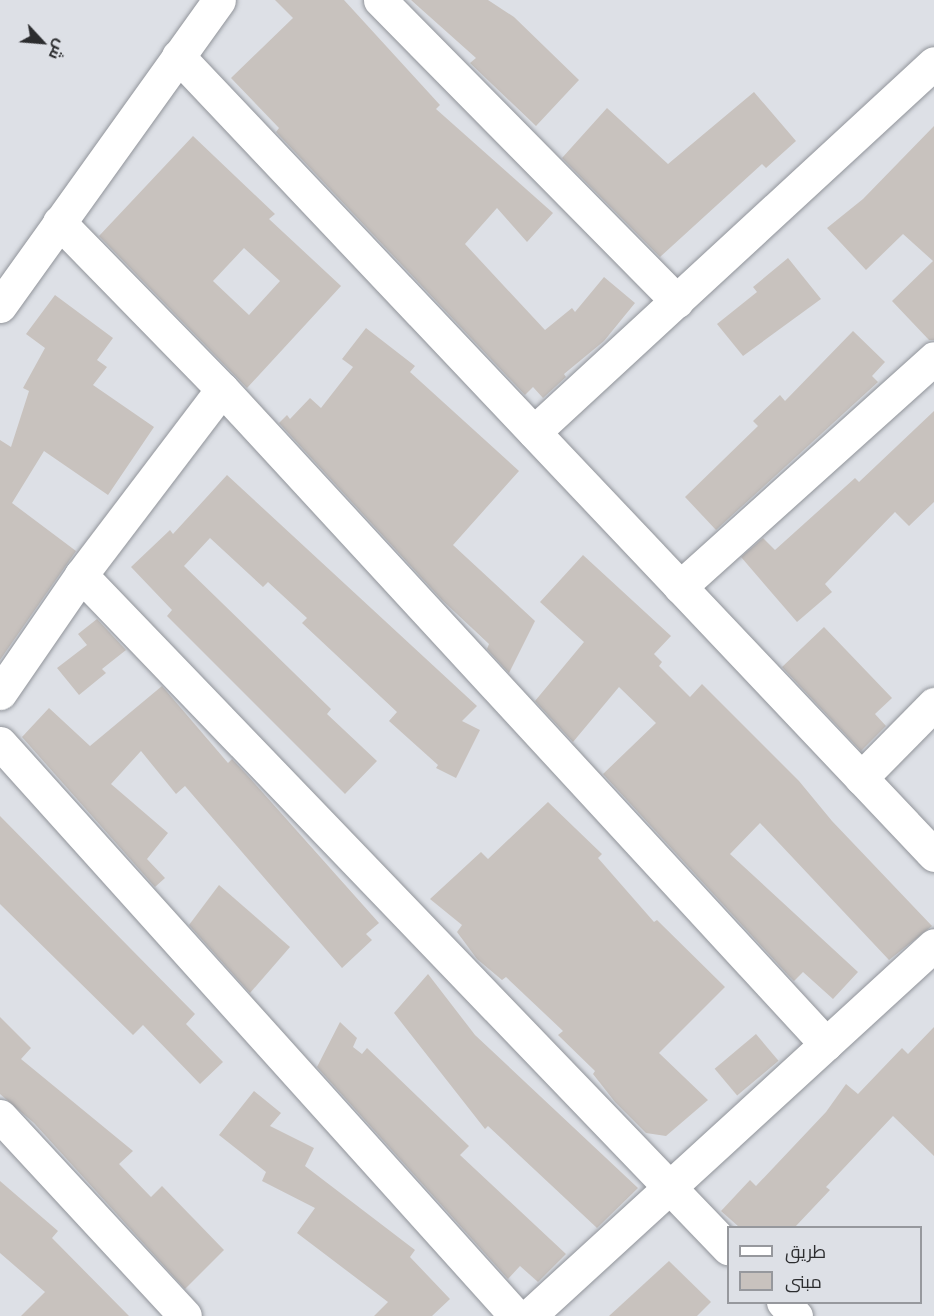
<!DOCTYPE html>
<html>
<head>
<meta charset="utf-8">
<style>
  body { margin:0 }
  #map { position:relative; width:934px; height:1316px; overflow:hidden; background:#dde0e6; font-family:"Archivo Narrow",Cairo,sans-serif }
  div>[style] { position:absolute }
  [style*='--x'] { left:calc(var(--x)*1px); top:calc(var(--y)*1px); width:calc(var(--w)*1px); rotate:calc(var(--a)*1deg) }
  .building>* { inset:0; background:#c8c2be; transform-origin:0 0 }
  .roads { filter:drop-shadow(0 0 2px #91949a) drop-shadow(0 0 2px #91949a) }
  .minor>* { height:33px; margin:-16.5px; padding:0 16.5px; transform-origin:16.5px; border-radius:16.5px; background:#fff }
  span { translate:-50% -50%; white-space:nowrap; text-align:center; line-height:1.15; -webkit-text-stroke:4.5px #dde0e6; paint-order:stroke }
  .legend { position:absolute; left:727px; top:1226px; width:195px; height:78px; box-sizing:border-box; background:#dde0e6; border:2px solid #96989d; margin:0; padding:8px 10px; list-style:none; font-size:18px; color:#2c2d2f }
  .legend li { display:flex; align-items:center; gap:12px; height:30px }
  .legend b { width:30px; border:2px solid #96989d }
  .north { position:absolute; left:12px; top:12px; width:60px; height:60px; -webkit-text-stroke:4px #dde0e6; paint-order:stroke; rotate:116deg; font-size:16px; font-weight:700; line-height:24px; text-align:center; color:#2c2d2f }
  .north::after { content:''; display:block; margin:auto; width:21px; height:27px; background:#2c2d2f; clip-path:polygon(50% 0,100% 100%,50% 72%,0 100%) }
</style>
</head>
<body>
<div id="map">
  <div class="building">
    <i style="clip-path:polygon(275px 0,344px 0,440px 105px,436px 109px,553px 213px,527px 242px,497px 208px,465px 244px,545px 330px,572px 308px,575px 312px,604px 277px,635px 303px,604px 341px,564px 374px,566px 377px,543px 398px,533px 387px,525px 395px,276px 132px,279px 128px,231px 78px,293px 18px)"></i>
    <i style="clip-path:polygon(411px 0,488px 0,514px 17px,579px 80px,536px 126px,470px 63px,476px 58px)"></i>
    <i style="clip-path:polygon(754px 92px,796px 141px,766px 168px,762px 164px,660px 257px,562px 158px,607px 108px,668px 164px)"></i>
    <i style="clip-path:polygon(934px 126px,934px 340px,929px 340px,892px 301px,933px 261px,903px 234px,866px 270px,827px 228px,863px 199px)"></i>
    <i style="clip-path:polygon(evenodd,193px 136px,275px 214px,269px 219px,341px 286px,247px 388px,99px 236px,193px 136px,244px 248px,280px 281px,249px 315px,213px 281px,244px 248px)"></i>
    <i style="clip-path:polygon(788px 258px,821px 299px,743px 356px,717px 324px,757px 292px,753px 287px)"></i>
    <i style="clip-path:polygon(55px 295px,113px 338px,97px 360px,107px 367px,93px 385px,154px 427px,108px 495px,44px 451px,12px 503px,76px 551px,0 660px,0 440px,11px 447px,29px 391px,23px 388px,45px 348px,26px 334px)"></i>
    <i style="clip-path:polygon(366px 328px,415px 366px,410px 372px,519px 471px,453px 545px,535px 621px,509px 673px,487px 649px,489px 644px,442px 600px,279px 423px,287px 415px,290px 419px,310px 398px,321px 408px,353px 367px,342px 359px)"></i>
    <i style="clip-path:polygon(853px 331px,885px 362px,872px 376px,878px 382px,716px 530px,685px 497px,758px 426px,753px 421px,780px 395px,785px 401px)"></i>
    <i style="clip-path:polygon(934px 411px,934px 502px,909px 526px,895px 512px,825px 584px,832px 592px,797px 622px,741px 557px,763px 538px,775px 550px,855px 478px,859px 482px)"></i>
    <i style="clip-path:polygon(227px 475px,477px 706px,462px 721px,480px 730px,456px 778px,436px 768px,438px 765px,389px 721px,397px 712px,302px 623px,307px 618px,268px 582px,263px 587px,210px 538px,184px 566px,331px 709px,327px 714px,377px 761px,345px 794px,167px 616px,172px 610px,131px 567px,170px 530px,173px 534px)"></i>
    <i style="clip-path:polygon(583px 555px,671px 636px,654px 654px,662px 662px,659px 666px,690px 697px,702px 684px,799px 781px,832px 821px,932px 926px,889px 960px,760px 823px,730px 854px,858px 972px,833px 999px,803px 972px,794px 981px,788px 975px,603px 774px,656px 723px,619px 687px,573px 742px,535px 701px,584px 642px,540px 602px)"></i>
    <i style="clip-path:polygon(97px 619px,126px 650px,102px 669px,106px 673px,79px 695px,57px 668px,87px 645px,78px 634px)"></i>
    <i style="clip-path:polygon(824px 627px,892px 698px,875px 714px,886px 726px,861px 751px,782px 667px)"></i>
    <i style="clip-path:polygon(162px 686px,228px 763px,232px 759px,248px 776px,379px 923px,366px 934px,372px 940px,342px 968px,185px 786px,176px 794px,141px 751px,111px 784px,168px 833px,147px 859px,165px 878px,155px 887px,22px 737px,49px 708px,90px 746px)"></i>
    <i style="clip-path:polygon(548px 802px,602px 854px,598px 858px,654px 922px,657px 920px,725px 987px,659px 1053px,708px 1100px,666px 1136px,646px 1133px,615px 1102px,593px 1074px,595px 1071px,558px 1035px,563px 1031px,506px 977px,502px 980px,477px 959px,457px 932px,462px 925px,430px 899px,481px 852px,488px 859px)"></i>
    <i style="clip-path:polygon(0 816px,195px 1014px,186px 1024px,223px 1062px,200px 1084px,143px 1025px,133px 1035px,0 904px)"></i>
    <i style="clip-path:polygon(219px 885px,290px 947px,250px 993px,189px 925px)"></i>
    <i style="clip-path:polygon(428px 974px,475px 1035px,638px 1188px,597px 1228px,488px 1126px,485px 1129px,394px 1013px)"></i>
    <i style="clip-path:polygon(0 1017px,31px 1048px,21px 1059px,133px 1151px,119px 1164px,151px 1197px,162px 1186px,224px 1250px,185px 1289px,34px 1123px,0 1094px)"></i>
    <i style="clip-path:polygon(340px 1022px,357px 1038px,353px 1047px,362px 1054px,367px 1048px,469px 1146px,460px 1155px,566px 1254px,538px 1282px,520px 1266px,508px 1279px,317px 1067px)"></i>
    <i style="clip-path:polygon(934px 1027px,934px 1156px,893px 1116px,826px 1187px,830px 1190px,795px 1227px,739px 1227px,721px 1211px,750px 1180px,756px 1186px,826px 1112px,846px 1084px,858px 1094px,902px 1048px,908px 1054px)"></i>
    <i style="left:756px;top:1034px;width:35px;height:54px;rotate:50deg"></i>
    <i style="clip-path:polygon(254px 1091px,281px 1113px,270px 1126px,314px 1148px,305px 1166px,415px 1250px,410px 1257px,450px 1299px,432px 1316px,374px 1316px,388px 1302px,297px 1233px,315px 1208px,262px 1181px,266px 1172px,219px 1135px)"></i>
    <i style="clip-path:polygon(0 1181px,58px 1231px,52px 1238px,129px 1316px,21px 1316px,45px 1292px,0 1253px)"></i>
    <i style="clip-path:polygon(669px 1261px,711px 1302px,697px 1316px,609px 1316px)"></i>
  </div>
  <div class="roads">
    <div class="minor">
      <i style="--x:380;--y:0;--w:423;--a:45.4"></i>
      <i style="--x:178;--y:56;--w:1100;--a:46.58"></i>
      <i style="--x:59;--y:222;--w:233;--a:45.7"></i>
      <i style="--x:222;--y:389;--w:891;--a:47.32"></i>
      <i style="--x:0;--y:306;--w:376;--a:-54.4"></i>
      <i style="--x:534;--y:432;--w:544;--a:-42.69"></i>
      <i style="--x:81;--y:575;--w:934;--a:46.13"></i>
      <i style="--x:680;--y:587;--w:342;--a:-42"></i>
      <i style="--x:0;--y:693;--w:143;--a:-55.5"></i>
      <i style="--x:81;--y:575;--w:233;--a:-52.8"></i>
      <i style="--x:0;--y:743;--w:771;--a:48"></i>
      <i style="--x:861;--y:778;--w:104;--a:-45.4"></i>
      <i style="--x:0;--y:1116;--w:272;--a:47.2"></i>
      <i style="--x:783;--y:1302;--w:19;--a:47"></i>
      <i style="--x:529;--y:1316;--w:549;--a:-42.49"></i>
    </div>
  </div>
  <ul class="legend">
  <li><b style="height:8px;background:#fff"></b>طريق</li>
  <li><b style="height:16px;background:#c8c2be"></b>مبنى</li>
  </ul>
  <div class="north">ش</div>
</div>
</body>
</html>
